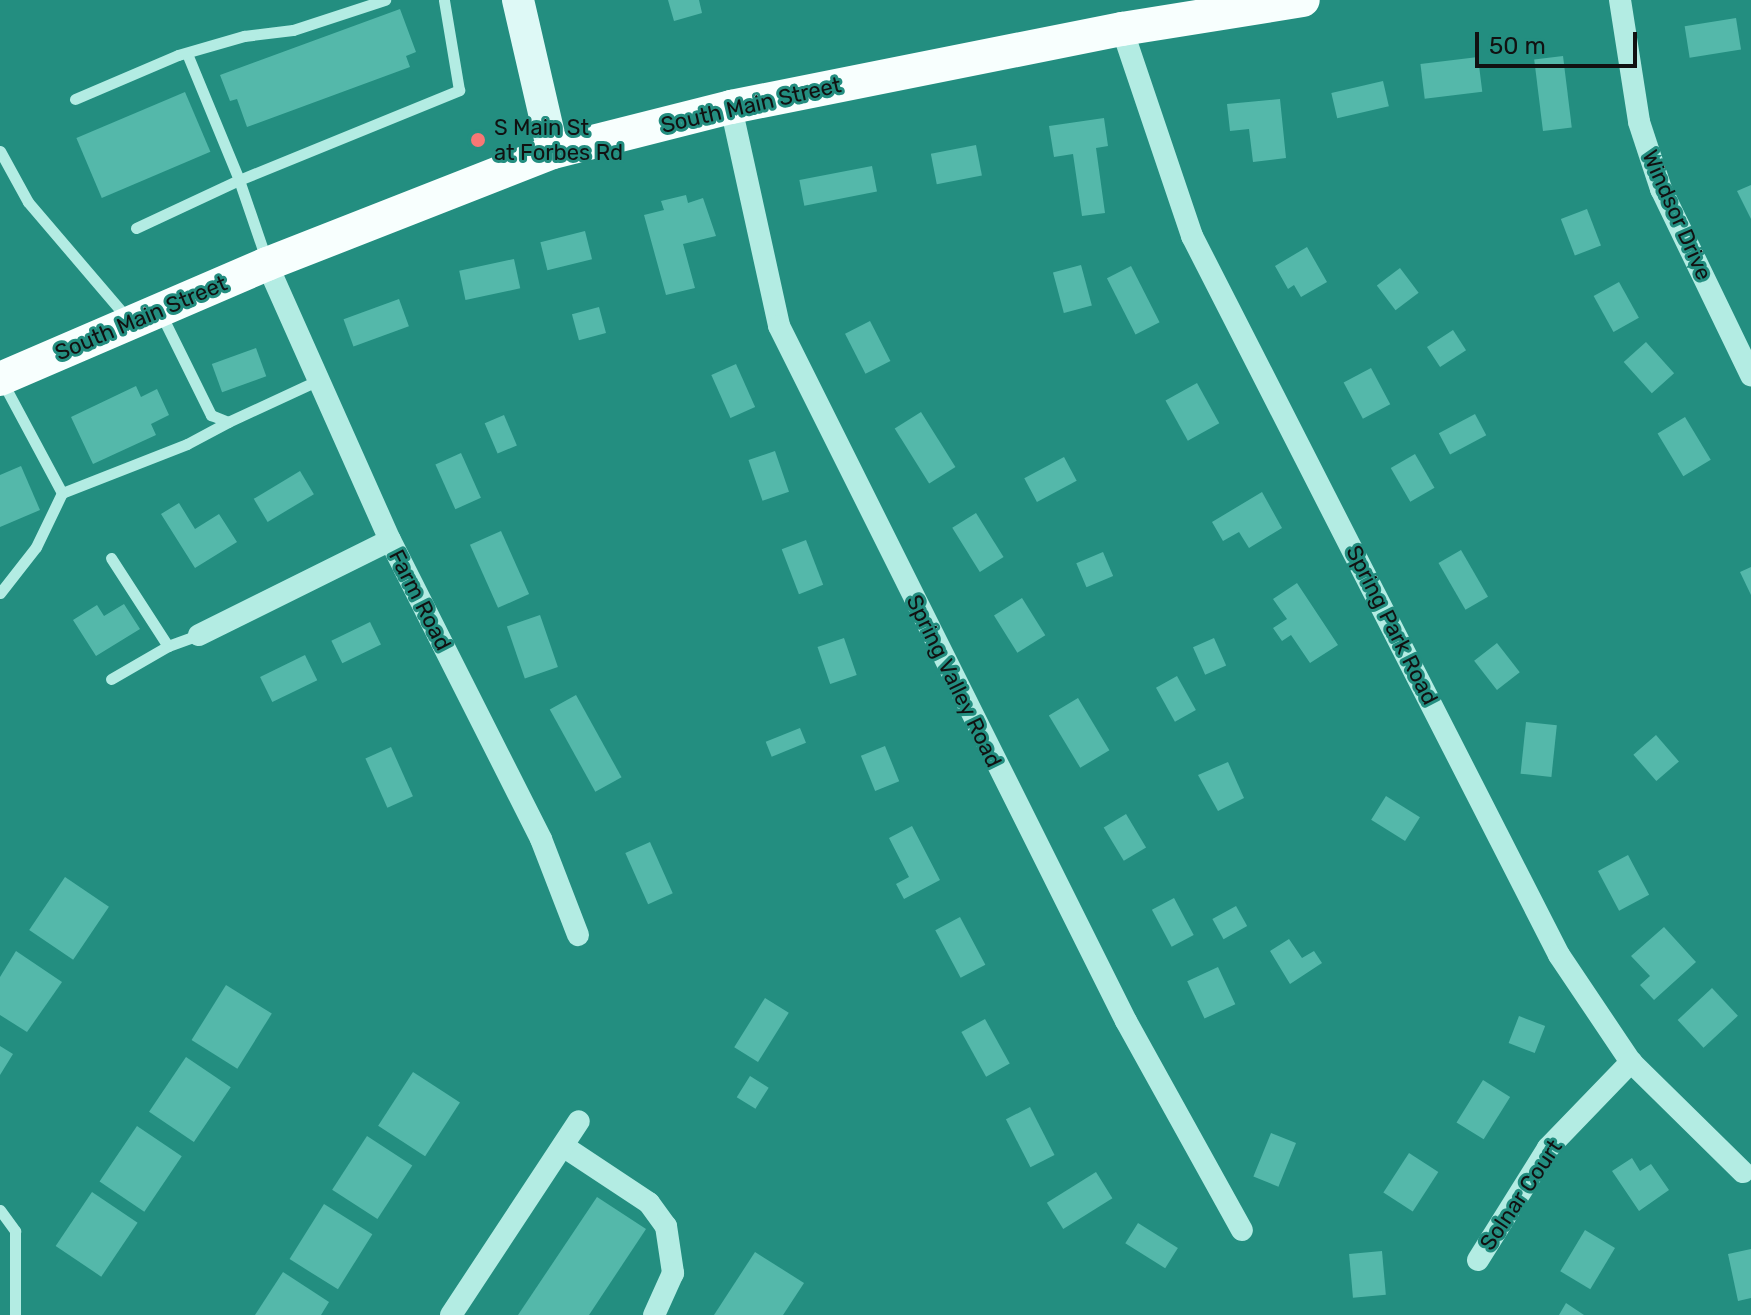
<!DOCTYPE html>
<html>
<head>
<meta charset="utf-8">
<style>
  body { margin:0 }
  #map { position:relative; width:1751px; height:1315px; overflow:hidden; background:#238e80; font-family:Rubik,sans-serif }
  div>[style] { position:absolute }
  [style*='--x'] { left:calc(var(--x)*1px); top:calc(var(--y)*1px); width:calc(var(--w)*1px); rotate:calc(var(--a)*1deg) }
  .building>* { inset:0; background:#54b8aa; transform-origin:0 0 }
  .lane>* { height:11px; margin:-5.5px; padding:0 5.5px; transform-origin:5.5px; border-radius:5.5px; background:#b3ece3 }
  .street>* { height:22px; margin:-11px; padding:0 11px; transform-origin:11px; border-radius:11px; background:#b3ece3 }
  .secondary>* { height:32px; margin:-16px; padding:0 16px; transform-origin:16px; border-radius:16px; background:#def9f6 }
  .primary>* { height:34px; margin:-17px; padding:0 17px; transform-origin:17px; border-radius:17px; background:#f8fffe }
  .dots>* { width:22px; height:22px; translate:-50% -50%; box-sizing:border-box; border:4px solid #238e80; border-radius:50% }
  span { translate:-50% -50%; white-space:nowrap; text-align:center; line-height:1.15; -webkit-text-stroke:6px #238e80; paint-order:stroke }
  .street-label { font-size:22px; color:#111 }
  .poi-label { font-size:22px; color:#111 }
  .left { translate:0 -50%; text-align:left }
  .scale { position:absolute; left:1475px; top:32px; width:162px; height:36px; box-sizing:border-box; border:4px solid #111; border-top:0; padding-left:10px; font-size:24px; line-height:28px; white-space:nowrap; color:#111; -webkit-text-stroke:6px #238e80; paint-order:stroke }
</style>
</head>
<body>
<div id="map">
  <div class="building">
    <i style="clip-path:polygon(668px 0,699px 0,702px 13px,674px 21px)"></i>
    <i style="clip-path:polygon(400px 9px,416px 52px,406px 56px,410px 67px,247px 127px,237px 99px,230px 101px,220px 75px)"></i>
    <i style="left:1736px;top:18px;width:32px;height:52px;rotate:81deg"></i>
    <i style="left:1563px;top:56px;width:72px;height:29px;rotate:83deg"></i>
    <i style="left:1478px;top:57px;width:35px;height:58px;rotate:83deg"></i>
    <i style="left:1383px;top:81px;width:26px;height:53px;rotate:77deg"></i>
    <i style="left:185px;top:92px;width:65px;height:118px;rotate:67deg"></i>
    <i style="clip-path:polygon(1280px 99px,1286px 158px,1253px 162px,1249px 129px,1230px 131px,1227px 104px)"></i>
    <i style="clip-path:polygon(1104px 118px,1108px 146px,1096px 148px,1105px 213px,1082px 216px,1073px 154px,1054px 157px,1049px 126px)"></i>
    <i style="left:976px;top:145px;width:31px;height:46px;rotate:79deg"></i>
    <i style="left:872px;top:166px;width:26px;height:74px;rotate:79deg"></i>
    <i style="clip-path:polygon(1751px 185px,1751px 219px,1737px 191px)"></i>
    <i style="clip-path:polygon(686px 195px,688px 203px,703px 198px,716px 236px,683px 244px,695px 288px,666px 295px,644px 215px,664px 210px,661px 201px)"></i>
    <i style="left:1587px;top:209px;width:39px;height:28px;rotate:69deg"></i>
    <i style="left:585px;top:231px;width:29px;height:46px;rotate:76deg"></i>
    <i style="clip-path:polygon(1307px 247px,1327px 282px,1301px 297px,1294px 285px,1288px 289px,1275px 266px)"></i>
    <i style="left:514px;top:259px;width:30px;height:56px;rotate:78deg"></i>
    <i style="left:1081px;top:265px;width:42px;height:29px;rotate:75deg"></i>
    <i style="left:1131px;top:266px;width:63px;height:27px;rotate:63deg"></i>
    <i style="left:1400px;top:268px;width:31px;height:29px;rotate:53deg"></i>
    <i style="left:1619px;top:282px;width:41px;height:29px;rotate:61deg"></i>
    <i style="left:399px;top:299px;width:29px;height:59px;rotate:70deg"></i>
    <i style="left:599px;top:307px;width:27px;height:28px;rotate:75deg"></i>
    <i style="left:870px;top:321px;width:45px;height:28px;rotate:63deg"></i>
    <i style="left:1453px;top:330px;width:24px;height:31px;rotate:57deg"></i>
    <i style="left:1646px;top:342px;width:42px;height:30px;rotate:48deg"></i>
    <i style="left:256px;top:348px;width:30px;height:47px;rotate:70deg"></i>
    <i style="left:736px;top:364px;width:47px;height:27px;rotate:66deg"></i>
    <i style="left:1371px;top:368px;width:41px;height:31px;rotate:62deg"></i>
    <i style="left:1197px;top:383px;width:46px;height:36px;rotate:61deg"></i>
    <i style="clip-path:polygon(136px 386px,141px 397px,157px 389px,169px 415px,151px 424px,156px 435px,93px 464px,71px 417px)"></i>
    <i style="left:921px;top:412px;width:65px;height:31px;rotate:58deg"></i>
    <i style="left:1475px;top:414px;width:24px;height:41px;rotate:62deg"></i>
    <i style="left:504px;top:415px;width:33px;height:21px;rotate:67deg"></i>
    <i style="left:1685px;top:417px;width:50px;height:32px;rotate:59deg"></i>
    <i style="left:775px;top:451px;width:43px;height:28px;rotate:71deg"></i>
    <i style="left:461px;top:453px;width:49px;height:28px;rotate:66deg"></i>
    <i style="left:1415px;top:454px;width:39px;height:28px;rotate:60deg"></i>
    <i style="left:1064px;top:457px;width:27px;height:45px;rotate:62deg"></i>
    <i style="clip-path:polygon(21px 466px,40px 510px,0 527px,0 475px)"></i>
    <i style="left:300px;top:471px;width:27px;height:54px;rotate:59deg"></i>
    <i style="clip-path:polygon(1262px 492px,1282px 528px,1249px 548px,1239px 532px,1223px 541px,1212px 522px)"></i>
    <i style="clip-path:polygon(179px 503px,195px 529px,219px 514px,237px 542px,195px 568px,161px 514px)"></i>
    <i style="left:976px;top:513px;width:52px;height:28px;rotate:58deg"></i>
    <i style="left:501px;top:531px;width:69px;height:34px;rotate:66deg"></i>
    <i style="left:806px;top:540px;width:48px;height:26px;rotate:69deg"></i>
    <i style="left:1461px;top:550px;width:54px;height:26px;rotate:60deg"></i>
    <i style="left:1103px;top:552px;width:26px;height:29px;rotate:67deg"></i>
    <i style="clip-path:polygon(1751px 567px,1751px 595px,1740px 572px)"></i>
    <i style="clip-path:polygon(1297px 583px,1338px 645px,1310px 663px,1291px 635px,1282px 641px,1273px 628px,1287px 619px,1273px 599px)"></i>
    <i style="left:1022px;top:598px;width:44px;height:33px;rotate:58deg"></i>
    <i style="clip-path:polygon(124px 604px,140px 629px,96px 656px,73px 620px,97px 605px,104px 616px)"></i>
    <i style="left:540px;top:615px;width:55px;height:35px;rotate:71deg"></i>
    <i style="left:370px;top:622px;width:25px;height:43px;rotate:64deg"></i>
    <i style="left:844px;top:638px;width:39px;height:28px;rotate:71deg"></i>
    <i style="left:1214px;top:638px;width:30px;height:23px;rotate:66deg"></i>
    <i style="left:1497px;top:643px;width:37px;height:29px;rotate:52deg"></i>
    <i style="left:305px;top:655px;width:28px;height:50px;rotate:64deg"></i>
    <i style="left:1177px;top:676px;width:39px;height:24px;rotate:61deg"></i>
    <i style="left:576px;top:695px;width:94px;height:30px;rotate:61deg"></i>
    <i style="left:1078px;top:698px;width:61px;height:34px;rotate:59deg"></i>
    <i style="left:1526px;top:722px;width:31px;height:52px;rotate:6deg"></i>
    <i style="left:800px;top:728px;width:16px;height:37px;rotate:68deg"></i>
    <i style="left:1656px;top:735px;width:35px;height:30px;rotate:49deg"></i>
    <i style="left:885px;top:746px;width:38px;height:26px;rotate:68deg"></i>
    <i style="left:391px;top:747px;width:54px;height:28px;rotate:66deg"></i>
    <i style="clip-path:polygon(1228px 762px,1244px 798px,1218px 811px,1198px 775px)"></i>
    <i style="left:1386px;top:796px;width:40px;height:28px;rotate:32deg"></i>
    <i style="left:1126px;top:814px;width:39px;height:26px;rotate:59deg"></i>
    <i style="clip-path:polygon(912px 826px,940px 880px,904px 899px,896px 884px,909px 877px,889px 838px)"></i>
    <i style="left:650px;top:842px;width:56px;height:27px;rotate:66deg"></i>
    <i style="left:1628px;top:855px;width:45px;height:34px;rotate:62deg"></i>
    <i style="left:65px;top:877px;width:53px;height:64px;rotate:34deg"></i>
    <i style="left:1174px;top:898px;width:42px;height:25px;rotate:62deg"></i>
    <i style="left:1236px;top:906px;width:23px;height:27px;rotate:61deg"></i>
    <i style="left:960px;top:917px;width:54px;height:28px;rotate:62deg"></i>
    <i style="clip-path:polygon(1664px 927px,1696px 962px,1654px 1000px,1640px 985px,1650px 976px,1631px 956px)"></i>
    <i style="clip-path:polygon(1289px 939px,1302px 958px,1314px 951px,1322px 963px,1290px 984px,1270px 951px)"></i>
    <i style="clip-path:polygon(16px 951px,62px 982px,27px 1032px,0 1015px,0 977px)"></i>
    <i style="left:1218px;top:967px;width:41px;height:34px;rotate:65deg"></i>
    <i style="left:226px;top:985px;width:54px;height:65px;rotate:32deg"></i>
    <i style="left:1712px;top:988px;width:38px;height:47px;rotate:47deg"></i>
    <i style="left:765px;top:998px;width:28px;height:58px;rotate:32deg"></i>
    <i style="left:1519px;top:1016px;width:28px;height:29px;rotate:21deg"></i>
    <i style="left:985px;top:1019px;width:51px;height:27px;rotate:61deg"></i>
    <i style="clip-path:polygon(0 1046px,13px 1054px,0 1075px)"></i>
    <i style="left:186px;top:1057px;width:54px;height:66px;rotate:34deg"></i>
    <i style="left:413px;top:1072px;width:56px;height:64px;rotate:33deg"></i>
    <i style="left:750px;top:1076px;width:22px;height:25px;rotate:32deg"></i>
    <i style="left:1483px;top:1080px;width:32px;height:50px;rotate:32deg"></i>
    <i style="left:1030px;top:1107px;width:54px;height:27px;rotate:63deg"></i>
    <i style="left:137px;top:1126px;width:54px;height:67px;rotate:34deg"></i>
    <i style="left:1271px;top:1133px;width:27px;height:47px;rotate:22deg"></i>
    <i style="left:367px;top:1136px;width:54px;height:64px;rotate:33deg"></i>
    <i style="left:1409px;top:1153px;width:35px;height:47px;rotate:33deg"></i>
    <i style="clip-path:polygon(1632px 1158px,1640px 1171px,1651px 1164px,1669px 1190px,1639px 1211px,1612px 1171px)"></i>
    <i style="left:1096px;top:1172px;width:31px;height:58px;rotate:58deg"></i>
    <i style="left:92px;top:1192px;width:55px;height:65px;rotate:34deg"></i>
    <i style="clip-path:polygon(597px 1197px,646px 1229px,589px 1315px,518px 1315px)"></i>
    <i style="left:324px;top:1204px;width:57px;height:65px;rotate:32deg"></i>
    <i style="left:1138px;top:1223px;width:47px;height:24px;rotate:32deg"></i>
    <i style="left:1585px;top:1230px;width:35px;height:48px;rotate:31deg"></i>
    <i style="clip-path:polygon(1751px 1249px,1751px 1298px,1738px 1301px,1728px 1254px)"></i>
    <i style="left:1382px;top:1251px;width:44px;height:33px;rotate:85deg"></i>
    <i style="clip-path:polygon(755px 1252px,804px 1283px,783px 1315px,714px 1315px)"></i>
    <i style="clip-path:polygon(283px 1272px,329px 1302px,321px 1315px,255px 1315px)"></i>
    <i style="clip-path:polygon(1566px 1303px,1584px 1315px,1559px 1315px)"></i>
  </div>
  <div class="lane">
    <i style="--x:188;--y:56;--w:134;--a:67.6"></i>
    <i style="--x:239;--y:180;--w:238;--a:-22.2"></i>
    <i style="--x:459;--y:90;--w:91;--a:-99.5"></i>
    <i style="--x:75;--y:99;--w:112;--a:-23.1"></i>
    <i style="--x:178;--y:55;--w:69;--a:-16.1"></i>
    <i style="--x:244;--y:36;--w:49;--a:-7"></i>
    <i style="--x:293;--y:30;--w:97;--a:-18.1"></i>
    <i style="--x:0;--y:151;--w:58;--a:61.2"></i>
    <i style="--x:28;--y:202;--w:154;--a:49.5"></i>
    <i style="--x:136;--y:228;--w:114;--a:-25"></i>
    <i style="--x:239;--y:180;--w:83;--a:71.1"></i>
    <i style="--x:161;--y:314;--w:113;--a:63.7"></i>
    <i style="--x:211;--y:415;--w:18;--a:22"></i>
    <i style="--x:228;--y:422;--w:100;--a:-24.8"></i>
    <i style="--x:62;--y:493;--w:134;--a:-21.4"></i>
    <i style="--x:187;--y:444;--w:47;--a:-28.2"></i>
    <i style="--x:111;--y:558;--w:105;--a:57.1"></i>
    <i style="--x:168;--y:646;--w:33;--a:-20"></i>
    <i style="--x:0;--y:593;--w:58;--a:-52"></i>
    <i style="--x:36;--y:547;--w:60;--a:-64.3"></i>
    <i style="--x:62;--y:493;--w:125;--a:-118.2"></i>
    <i style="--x:111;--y:679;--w:66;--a:-30.1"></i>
    <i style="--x:0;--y:1210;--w:26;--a:54"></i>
    <i style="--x:15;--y:1231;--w:84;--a:90"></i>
  </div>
  <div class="street">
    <i style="--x:1620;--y:0;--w:123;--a:81.1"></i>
    <i style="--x:1639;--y:122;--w:71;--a:71.8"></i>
    <i style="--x:1661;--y:189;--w:207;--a:64.2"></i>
    <i style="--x:1122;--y:29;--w:219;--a:71.3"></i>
    <i style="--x:1192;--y:236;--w:807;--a:62.96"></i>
    <i style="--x:1559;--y:955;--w:129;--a:56.1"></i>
    <i style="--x:1631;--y:1062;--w:157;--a:44.5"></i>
    <i style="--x:731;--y:107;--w:224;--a:77.6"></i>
    <i style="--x:779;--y:326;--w:777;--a:63.47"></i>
    <i style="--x:1126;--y:1021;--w:239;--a:61"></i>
    <i style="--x:267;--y:264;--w:302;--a:66"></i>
    <i style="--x:390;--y:540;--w:335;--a:63.2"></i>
    <i style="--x:541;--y:839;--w:103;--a:68.9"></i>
    <i style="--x:199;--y:635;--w:213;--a:-26.4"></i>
    <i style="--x:563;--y:1146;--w:103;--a:33.5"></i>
    <i style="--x:649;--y:1203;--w:29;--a:54"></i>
    <i style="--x:666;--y:1226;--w:48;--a:81.5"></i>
    <i style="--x:673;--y:1273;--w:46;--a:114.3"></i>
    <i style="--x:1478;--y:1260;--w:132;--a:-58"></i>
    <i style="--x:1548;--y:1148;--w:120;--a:-46"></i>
    <i style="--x:451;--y:1315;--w:232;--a:-56.6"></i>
  </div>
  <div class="secondary">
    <i style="--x:518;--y:0;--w:156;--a:77"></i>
  </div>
  <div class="primary">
    <i style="--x:0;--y:379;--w:291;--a:-23.3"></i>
    <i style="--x:267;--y:264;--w:307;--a:-21.4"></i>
    <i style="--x:553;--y:152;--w:184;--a:-14.2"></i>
    <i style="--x:731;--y:107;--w:399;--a:-11.3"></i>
    <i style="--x:1122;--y:29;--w:183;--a:-9.1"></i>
  </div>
  <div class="dots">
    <i style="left:478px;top:140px;background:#f77775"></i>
  </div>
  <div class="street-label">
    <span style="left:751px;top:105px;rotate:-13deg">South Main Street</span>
    <span style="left:1677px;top:215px;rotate:66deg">Windsor Drive</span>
    <span style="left:141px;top:318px;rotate:-23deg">South Main Street</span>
    <span style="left:420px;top:600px;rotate:63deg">Farm Road</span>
    <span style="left:1392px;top:625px;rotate:63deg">Spring Park Road</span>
    <span style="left:954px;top:681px;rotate:64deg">Spring Valley Road</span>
    <span style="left:1521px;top:1195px;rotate:-56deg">Solnar Court</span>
  </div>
  <div class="poi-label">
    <span class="left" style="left:494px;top:140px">S Main St<br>at Forbes Rd</span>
  </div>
  <div class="scale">50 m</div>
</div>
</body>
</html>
